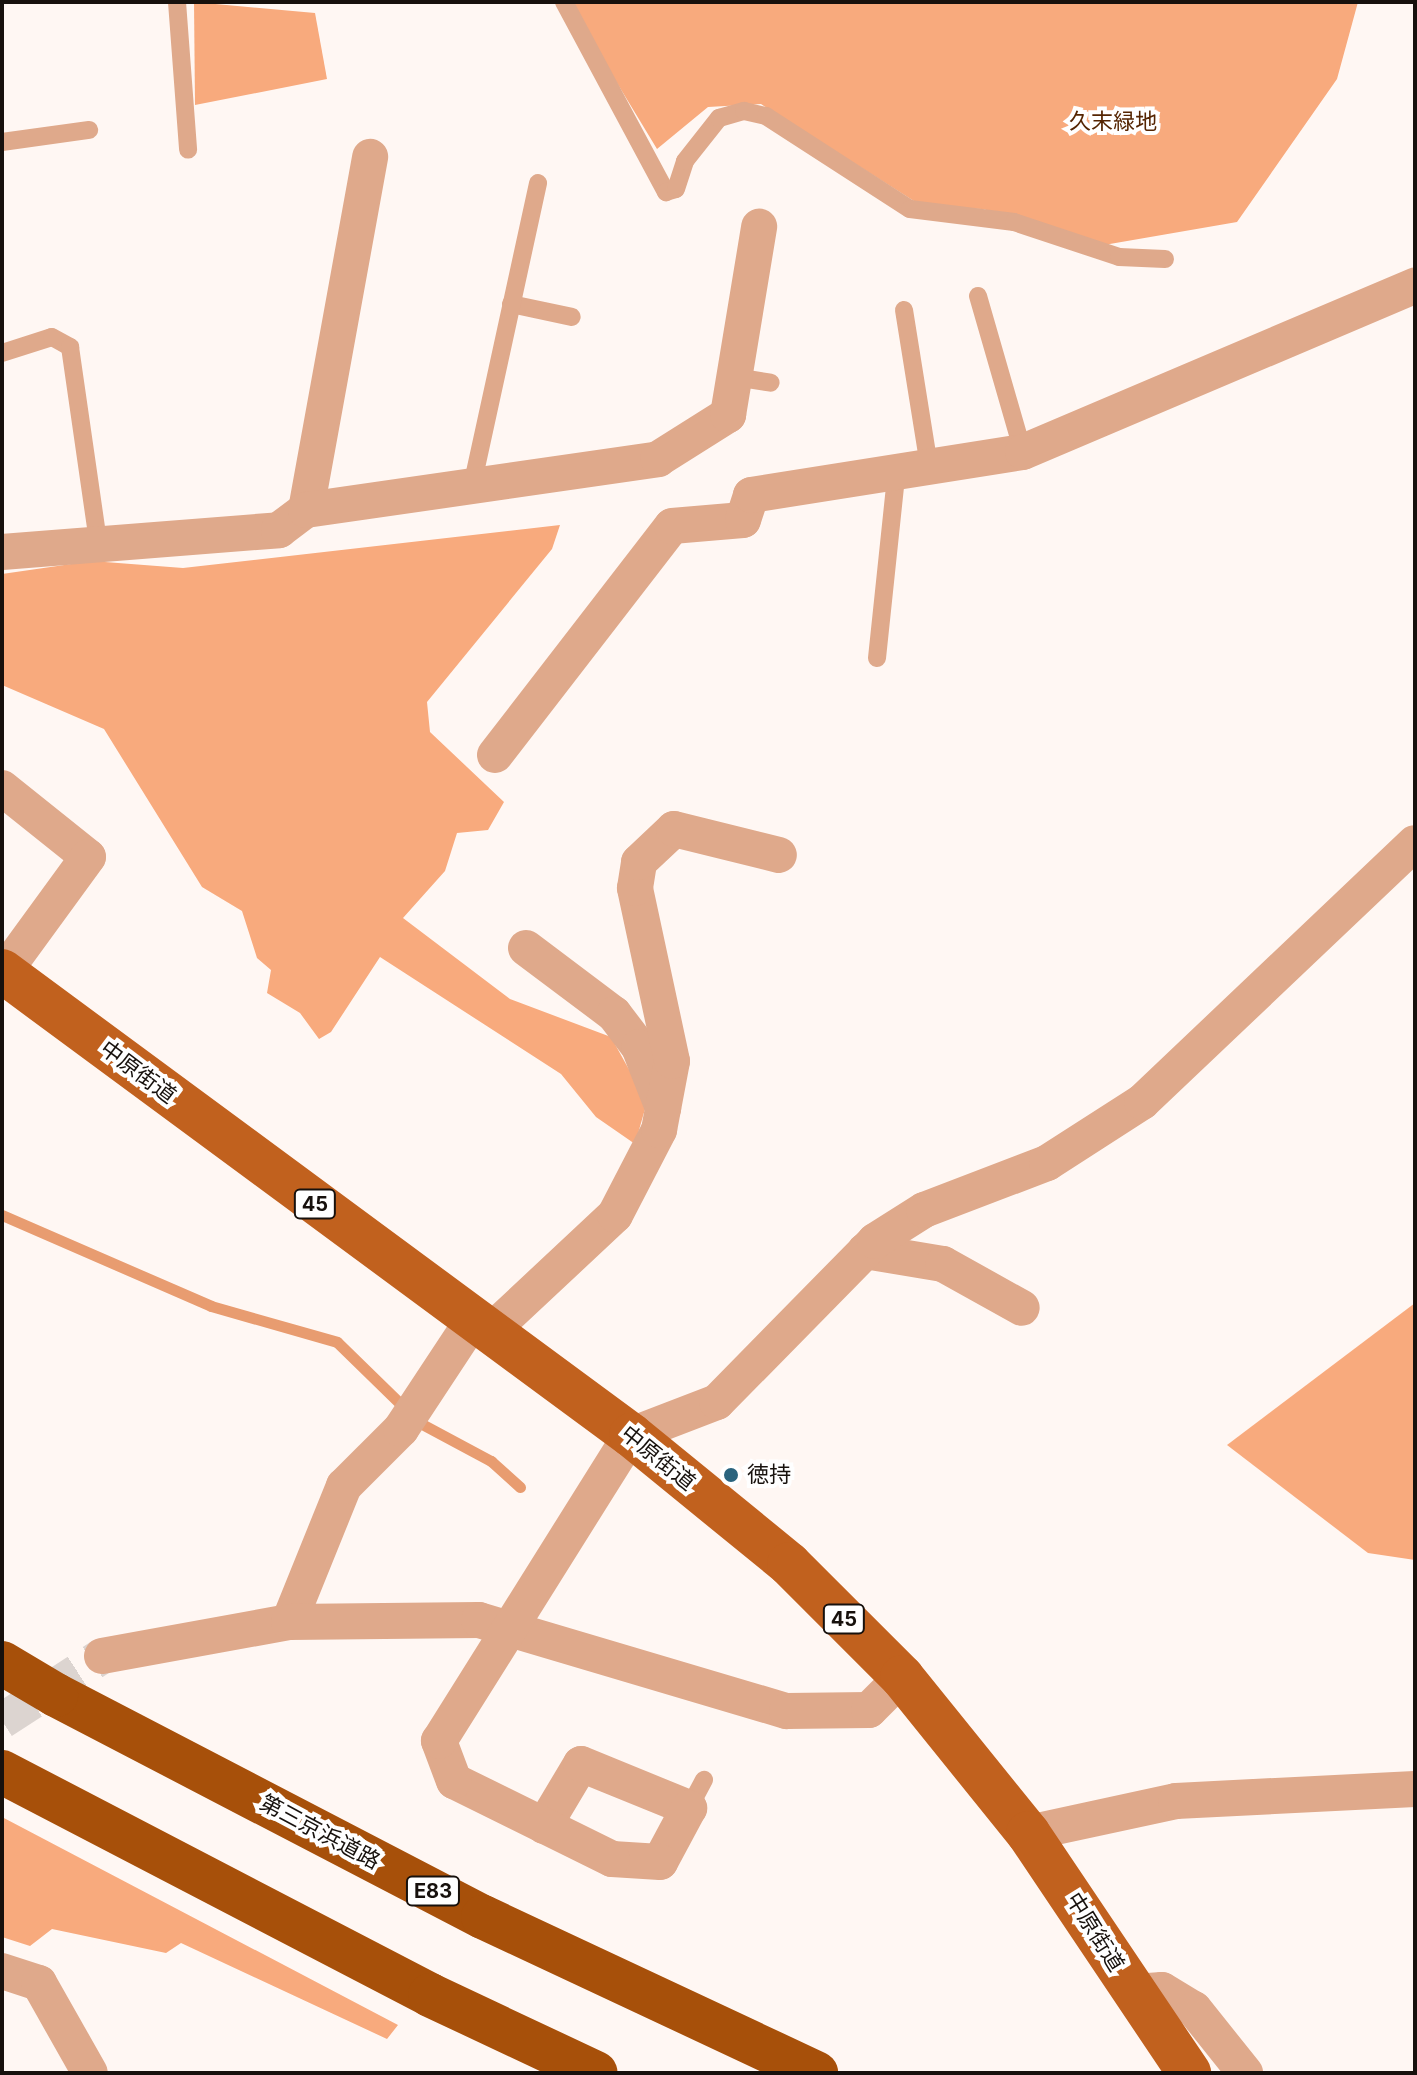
<!DOCTYPE html>
<html>
<head>
<meta charset="utf-8">
<style>
  body { margin:0 }
  #map { position:relative; width:1417px; height:2075px; overflow:hidden; background:#fff7f3; font-family:Inter,"Noto Sans JP",sans-serif }
  div>[style] { position:absolute }
  [style*='--x'] { left:calc(var(--x)*1px); top:calc(var(--y)*1px); width:calc(var(--w)*1px); rotate:calc(var(--a)*1deg) }
  .forest>* { inset:0; background:#f8aa7d }
  .stream>* { height:11px; margin:-5.5px; padding:0 5.5px; transform-origin:5.5px; border-radius:5.5px; background:#e89c70 }
  .minor-tunnel>* { height:36px; margin-top:-18px; transform-origin:0; background:repeating-linear-gradient(90deg,#dcd4d0 0 36px,transparent 0 54px) }
  .service>* { height:18px; margin:-9px; padding:0 9px; transform-origin:9px; border-radius:9px; background:#dfa98b }
  .minor>* { height:36px; margin:-18px; padding:0 18px; transform-origin:18px; border-radius:18px; background:#dfa98b }
  .primary>* { height:44px; margin:-22px; padding:0 22px; transform-origin:22px; border-radius:22px; background:#c1611e }
  .motorway>* { height:44px; margin:-22px; padding:0 22px; transform-origin:22px; border-radius:22px; background:#a7500a }
  .motorway-bridge>* { height:44px; margin:-22px; padding:0 22px; transform-origin:22px; border-radius:22px; background:#a7500a }
  .dots>* { width:22px; height:22px; translate:-50% -50%; box-sizing:border-box; border:4px solid #fff; border-radius:50% }
  span { translate:-50% -50%; white-space:nowrap; text-align:center; line-height:1.15; -webkit-text-stroke:8px #fff; paint-order:stroke }
  .shield-label span { padding:2px 6px; background:#fff; border:2px solid; border-radius:6px; -webkit-text-stroke-width:0 }
  .shield-label { font-size:20px; color:#17110d; font-weight:700 }
  .park-label { font-size:22px; color:#552502 }
  .street-label { font-size:22px; color:#17110d }
  .poi-label { font-size:22px; color:#17110d }
  .left { translate:0 -50%; text-align:left }
  .frame { position:absolute; inset:0; border:4px solid #17110d; pointer-events:none }
</style>
</head>
<body>
<div id="map">
  <div class="forest">
    <i style="clip-path:polygon(194px 2px,315px 13px,327px 79px,195px 105px)"></i>
    <i style="clip-path:polygon(568px 2px,1358px 2px,1337px 79px,1237px 222px,1104px 245px,983px 209px,925px 208px,761px 104px,708px 107px,657px 149px)"></i>
    <i style="clip-path:polygon(560px 525px,552px 549px,427px 702px,430px 732px,504px 802px,488px 830px,457px 833px,445px 871px,403px 918px,510px 999px,611px 1037px,647px 1102px,635px 1144px,596px 1117px,561px 1074px,380px 957px,331px 1032px,319px 1039px,300px 1013px,267px 993px,271px 970px,257px 958px,242px 911px,202px 887px,104px 729px,2px 685px,2px 574px,92px 561px,183px 568px)"></i>
    <i style="clip-path:polygon(1415px 1303px,1415px 1560px,1368px 1553px,1227px 1445px)"></i>
    <i style="clip-path:polygon(2px 1817px,398px 2025px,387px 2039px,181px 1943px,166px 1953px,52px 1929px,30px 1946px,2px 1937px)"></i>
  </div>
  <div class="stream">
    <i style="--x:2;--y:1215;--w:228;--a:23.5"></i>
    <i style="--x:211;--y:1306;--w:131;--a:15.9"></i>
    <i style="--x:337;--y:1342;--w:116;--a:44.3"></i>
    <i style="--x:420;--y:1423;--w:81;--a:28.2"></i>
    <i style="--x:491;--y:1461;--w:39;--a:42"></i>
  </div>
  <div class="minor-tunnel">
    <i style="--x:2;--y:1721;--w:119;--a:-33"></i>
  </div>
  <div class="service">
    <i style="--x:177;--y:2;--w:148;--a:85.7"></i>
    <i style="--x:564;--y:2;--w:216;--a:61.8"></i>
    <i style="--x:666;--y:192;--w:10;--a:-17"></i>
    <i style="--x:676;--y:189;--w:29;--a:-72"></i>
    <i style="--x:685;--y:161;--w:55;--a:-51.7"></i>
    <i style="--x:719;--y:118;--w:26;--a:-16"></i>
    <i style="--x:744;--y:111;--w:23;--a:13"></i>
    <i style="--x:766;--y:116;--w:171;--a:32.9"></i>
    <i style="--x:910;--y:209;--w:105;--a:7.1"></i>
    <i style="--x:1014;--y:222;--w:111;--a:18.4"></i>
    <i style="--x:1119;--y:257;--w:46;--a:2.5"></i>
    <i style="--x:2;--y:142;--w:88;--a:-7.9"></i>
    <i style="--x:978;--y:296;--w:162;--a:73.9"></i>
    <i style="--x:511;--y:304;--w:62;--a:12"></i>
    <i style="--x:904;--y:310;--w:164;--a:80.9"></i>
    <i style="--x:2;--y:353;--w:52;--a:-17.7"></i>
    <i style="--x:52;--y:337;--w:21;--a:29"></i>
    <i style="--x:70;--y:347;--w:197;--a:81.8"></i>
    <i style="--x:735;--y:377;--w:36;--a:9"></i>
    <i style="--x:472;--y:486;--w:310;--a:-77.7"></i>
    <i style="--x:877;--y:658;--w:182;--a:-84"></i>
    <i style="--x:689;--y:1808;--w:32;--a:-62"></i>
  </div>
  <div class="minor">
    <i style="--x:306;--y:510;--w:359;--a:-79.7"></i>
    <i style="--x:2;--y:552;--w:278;--a:-4.5"></i>
    <i style="--x:279;--y:530;--w:34;--a:-37"></i>
    <i style="--x:306;--y:510;--w:356;--a:-8.2"></i>
    <i style="--x:658;--y:459;--w:83;--a:-32.2"></i>
    <i style="--x:728;--y:415;--w:191;--a:-80.6"></i>
    <i style="--x:495;--y:755;--w:289;--a:-52.3"></i>
    <i style="--x:672;--y:526;--w:71;--a:-4.8"></i>
    <i style="--x:743;--y:520;--w:26;--a:-72"></i>
    <i style="--x:751;--y:495;--w:275;--a:-9"></i>
    <i style="--x:1023;--y:452;--w:426;--a:-23"></i>
    <i style="--x:2;--y:788;--w:110;--a:38.7"></i>
    <i style="--x:88;--y:857;--w:142;--a:126.1"></i>
    <i style="--x:526;--y:948;--w:110;--a:36.9"></i>
    <i style="--x:614;--y:1014;--w:41;--a:52.9"></i>
    <i style="--x:639;--y:1047;--w:66;--a:68.5"></i>
    <i style="--x:865;--y:1251;--w:79;--a:9.5"></i>
    <i style="--x:943;--y:1264;--w:90;--a:29.1"></i>
    <i style="--x:490;--y:1332;--w:171;--a:-43.1"></i>
    <i style="--x:615;--y:1215;--w:96;--a:-62.6"></i>
    <i style="--x:659;--y:1130;--w:70;--a:-79.3"></i>
    <i style="--x:672;--y:1061;--w:177;--a:-102.1"></i>
    <i style="--x:635;--y:888;--w:26;--a:-81"></i>
    <i style="--x:639;--y:862;--w:48;--a:-43.3"></i>
    <i style="--x:674;--y:829;--w:108;--a:13.9"></i>
    <i style="--x:289;--y:1622;--w:147;--a:-68"></i>
    <i style="--x:344;--y:1486;--w:81;--a:-45"></i>
    <i style="--x:401;--y:1429;--w:131;--a:-56.6"></i>
    <i style="--x:102;--y:1656;--w:190;--a:-10.3"></i>
    <i style="--x:289;--y:1622;--w:190;--a:-0.6"></i>
    <i style="--x:479;--y:1620;--w:321;--a:16.5"></i>
    <i style="--x:787;--y:1711;--w:82;--a:-0.7"></i>
    <i style="--x:869;--y:1710;--w:47;--a:-45"></i>
    <i style="--x:544;--y:1826;--w:72;--a:-59.2"></i>
    <i style="--x:581;--y:1764;--w:117;--a:22.2"></i>
    <i style="--x:689;--y:1808;--w:61;--a:118.2"></i>
    <i style="--x:660;--y:1862;--w:48;--a:-176.4"></i>
    <i style="--x:612;--y:1859;--w:176;--a:-153.7"></i>
    <i style="--x:454;--y:1781;--w:43;--a:-110.6"></i>
    <i style="--x:439;--y:1741;--w:361;--a:-57.9"></i>
    <i style="--x:631;--y:1435;--w:92;--a:-21"></i>
    <i style="--x:717;--y:1402;--w:226;--a:-45.5"></i>
    <i style="--x:875;--y:1241;--w:58;--a:-32.3"></i>
    <i style="--x:924;--y:1210;--w:132;--a:-20.9"></i>
    <i style="--x:1047;--y:1163;--w:113;--a:-32.7"></i>
    <i style="--x:1142;--y:1102;--w:376;--a:-43.5"></i>
    <i style="--x:1028;--y:1833;--w:151;--a:-12.2"></i>
    <i style="--x:1176;--y:1801;--w:239;--a:-2.9"></i>
    <i style="--x:2;--y:1971;--w:39;--a:18"></i>
    <i style="--x:39;--y:1983;--w:103;--a:60.5"></i>
    <i style="--x:1134;--y:1992;--w:28;--a:-4"></i>
    <i style="--x:1162;--y:1990;--w:37;--a:31"></i>
    <i style="--x:1194;--y:2009;--w:82;--a:51.4"></i>
  </div>
  <div class="primary">
    <i style="--x:2;--y:971;--w:782;--a:36.42"></i>
    <i style="--x:631;--y:1435;--w:204;--a:39.2"></i>
    <i style="--x:789;--y:1564;--w:160;--a:45"></i>
    <i style="--x:902;--y:1677;--w:201;--a:51.1"></i>
    <i style="--x:1028;--y:1833;--w:289;--a:56.1"></i>
  </div>
  <div class="motorway">
    <i style="--x:56;--y:1695;--w:481;--a:27.5"></i>
    <i style="--x:483;--y:1917;--w:368;--a:25.1"></i>
    <i style="--x:2;--y:1772;--w:483;--a:27.5"></i>
    <i style="--x:430;--y:1995;--w:183;--a:25.2"></i>
  </div>
  <div class="motorway-bridge">
    <i style="--x:2;--y:1663;--w:63;--a:30.7"></i>
  </div>
  <div class="dots">
    <i style="left:731px;top:1475px;background:#2a637d"></i>
  </div>
  <div class="shield-label">
    <span style="left:315px;top:1204px">45</span>
    <span style="left:844px;top:1619px">45</span>
    <span style="left:433px;top:1891px">E83</span>
  </div>
  <div class="park-label">
    <span style="left:1113px;top:122px">久末緑地</span>
  </div>
  <div class="street-label">
    <span style="left:138px;top:1072px;rotate:37deg">中原街道</span>
    <span style="left:658px;top:1458px;rotate:39deg">中原街道</span>
    <span style="left:320px;top:1832px;rotate:28deg">第三京浜道路</span>
    <span style="left:1095px;top:1932px;rotate:58deg">中原街道</span>
  </div>
  <div class="poi-label">
    <span class="left" style="left:747px;top:1475px">徳持</span>
  </div>
  <div class="frame"></div>
</div>
</body>
</html>
